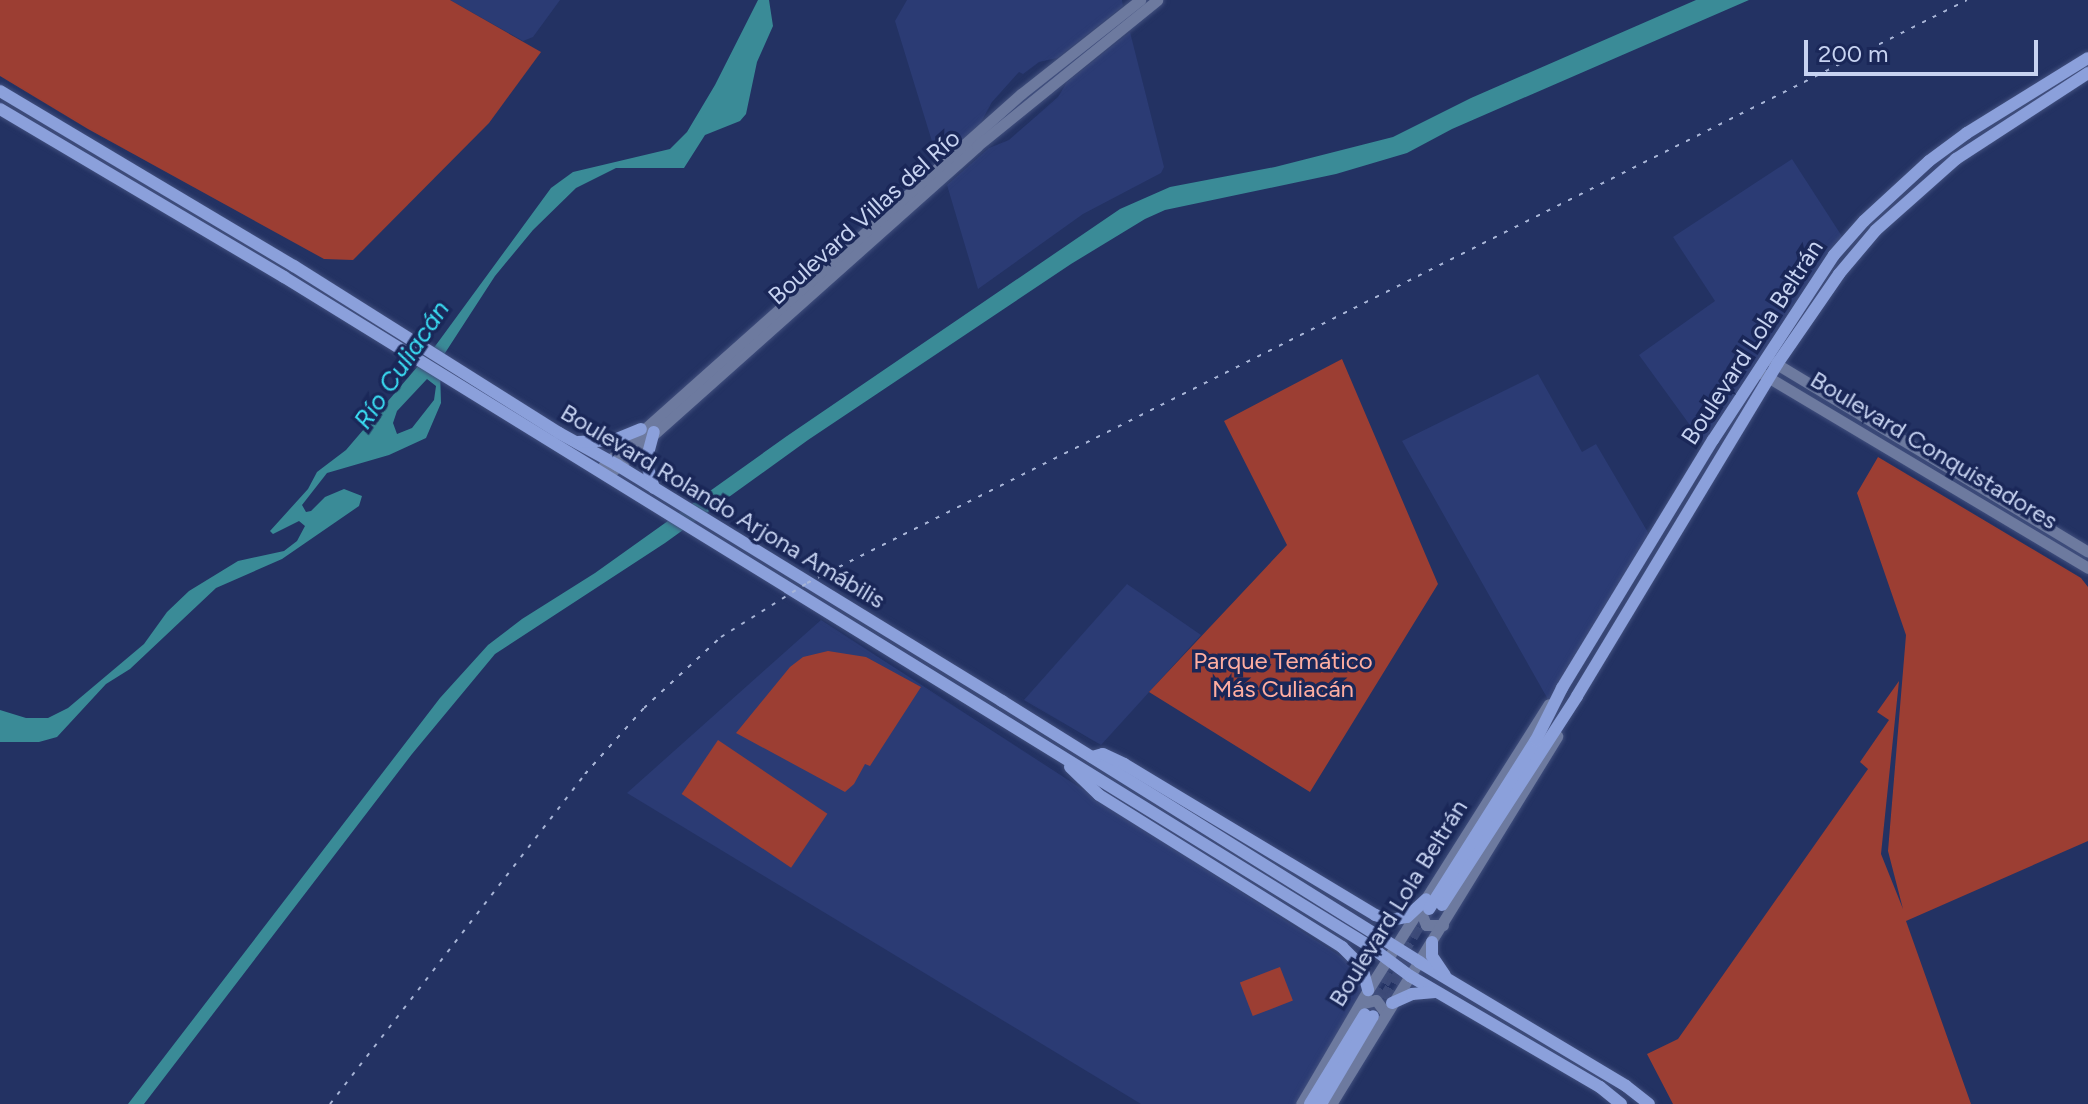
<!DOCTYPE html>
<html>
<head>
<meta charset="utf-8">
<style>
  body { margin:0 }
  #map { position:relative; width:2088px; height:1104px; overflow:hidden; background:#233263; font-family:Figtree,sans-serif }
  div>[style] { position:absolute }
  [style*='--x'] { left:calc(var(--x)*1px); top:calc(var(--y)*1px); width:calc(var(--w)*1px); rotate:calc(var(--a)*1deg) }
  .built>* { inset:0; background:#2b3b74 }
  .green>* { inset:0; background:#9c3e33; transform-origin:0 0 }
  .water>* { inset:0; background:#3a8b97 }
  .secondary-tunnel>* { height:12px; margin-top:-6px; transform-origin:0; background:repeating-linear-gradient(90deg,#3c4a78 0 12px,transparent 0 18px) }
  .roads { filter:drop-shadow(0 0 2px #414f7d) drop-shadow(0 0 2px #414f7d) }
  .tertiary>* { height:11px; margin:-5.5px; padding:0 5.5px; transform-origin:5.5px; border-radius:5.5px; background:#6d7a9f }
  .secondary>* { height:12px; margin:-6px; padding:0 6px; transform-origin:6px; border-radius:6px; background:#8ba0db }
  .rail>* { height:2px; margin-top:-1px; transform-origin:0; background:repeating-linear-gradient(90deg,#a8b5d7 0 4px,transparent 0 12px) }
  span { translate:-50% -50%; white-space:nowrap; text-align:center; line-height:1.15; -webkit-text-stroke:7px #1a2758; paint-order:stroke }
  .street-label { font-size:24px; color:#c7d3f1 }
  .park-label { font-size:24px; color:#ffaea1 }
  .water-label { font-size:26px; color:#3adcf2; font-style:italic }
  .scale { position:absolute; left:1804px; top:40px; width:234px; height:36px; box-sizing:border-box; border:4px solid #c7d3f1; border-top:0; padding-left:10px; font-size:24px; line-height:28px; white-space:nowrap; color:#c7d3f1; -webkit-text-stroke:6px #1a2758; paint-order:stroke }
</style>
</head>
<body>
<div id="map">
  <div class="built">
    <i style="clip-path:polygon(450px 0,560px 0,533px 37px,523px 41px)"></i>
    <i style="clip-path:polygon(907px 0,1122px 0,1123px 6px,1057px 58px,1039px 62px,1023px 74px,1019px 72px,992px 102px,980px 124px,938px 161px,895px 21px)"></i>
    <i style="clip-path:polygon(1130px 32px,1164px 167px,1161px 173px,1083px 214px,978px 289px,947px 185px,989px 148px,1009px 140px,1058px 97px,1067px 82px)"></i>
    <i style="clip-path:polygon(1792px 159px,1845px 241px,1708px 450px,1639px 355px,1715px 301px,1673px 237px)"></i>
    <i style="clip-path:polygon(1538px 374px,1582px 452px,1596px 444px,1653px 541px,1550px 703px,1402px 441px)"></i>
    <i style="clip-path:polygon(1127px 584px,1201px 635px,1101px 745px,1024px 700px)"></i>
    <i style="clip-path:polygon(821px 620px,1371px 976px,1296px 1104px,1141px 1104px,627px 793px)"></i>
  </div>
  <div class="green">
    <i style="clip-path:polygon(0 0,450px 0,541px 52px,489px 123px,353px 260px,324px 259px,88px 129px,0 76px)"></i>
    <i style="clip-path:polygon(1342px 359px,1438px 584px,1310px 792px,1149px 692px,1287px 545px,1224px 421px)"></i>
    <i style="clip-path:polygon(1878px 457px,2081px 578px,2088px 587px,2088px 841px,1906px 921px,1971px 1104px,1673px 1104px,1647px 1054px,1678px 1039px,1868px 769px,1860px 762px,1889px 720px,1877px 712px,1899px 681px,1881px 854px,1903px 909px,1888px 851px,1906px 635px,1857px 493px)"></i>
    <i style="clip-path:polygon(828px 651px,866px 657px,921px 687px,870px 766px,865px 764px,854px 784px,845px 792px,736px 733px,790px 667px,803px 657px)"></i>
    <i style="left:718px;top:740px;width:132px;height:65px;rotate:34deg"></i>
    <i style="left:1280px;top:967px;width:36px;height:43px;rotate:69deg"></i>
  </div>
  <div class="water">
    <i style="clip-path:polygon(evenodd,758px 0,769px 0,773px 26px,757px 62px,746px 114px,740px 121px,705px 135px,684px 168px,616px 168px,576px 188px,533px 230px,495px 276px,445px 353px,440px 371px,441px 403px,426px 438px,389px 455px,327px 473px,302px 505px,306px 512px,311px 511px,325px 497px,344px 489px,362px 496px,359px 506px,282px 559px,216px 588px,130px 669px,106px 684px,57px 737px,39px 742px,0 742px,0 710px,26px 718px,48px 718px,68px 708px,144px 644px,167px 612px,189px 591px,238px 561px,284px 551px,297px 541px,305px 526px,299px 521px,273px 534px,270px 531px,308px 489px,317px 472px,346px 450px,436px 345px,551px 188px,573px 172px,670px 149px,687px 132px,715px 85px,758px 0,427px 379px,436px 386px,434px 400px,412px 428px,397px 434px,393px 423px,397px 411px,427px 379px)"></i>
    <i style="clip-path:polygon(1696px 0,1749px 0,1452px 129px,1407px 153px,1336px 174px,1165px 210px,1145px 219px,1071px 264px,808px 440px,665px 543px,495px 654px,412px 754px,144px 1104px,128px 1104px,440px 698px,488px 645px,522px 619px,595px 573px,787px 436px,1120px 209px,1170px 187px,1275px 167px,1393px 137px,1471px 98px)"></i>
  </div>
  <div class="secondary-tunnel">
    <i style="--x:1365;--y:1014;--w:119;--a:-58.7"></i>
    <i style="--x:1375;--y:1014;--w:62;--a:-58.9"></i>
  </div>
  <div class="roads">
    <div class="tertiary">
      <i style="--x:1770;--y:360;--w:371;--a:31.1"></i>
      <i style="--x:1761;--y:373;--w:381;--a:30.8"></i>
      <i style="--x:603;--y:466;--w:560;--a:-41.67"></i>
      <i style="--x:1021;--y:94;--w:152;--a:-38.3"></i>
      <i style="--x:607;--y:476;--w:496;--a:-41.7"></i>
      <i style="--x:977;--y:146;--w:232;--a:-39"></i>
      <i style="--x:1420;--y:910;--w:16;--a:68"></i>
      <i style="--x:1426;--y:925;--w:17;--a:0"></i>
      <i style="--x:1360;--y:1004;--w:16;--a:-14"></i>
      <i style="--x:1376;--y:1000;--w:17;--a:54"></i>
      <i style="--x:1301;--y:1104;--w:132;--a:-59.6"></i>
      <i style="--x:1368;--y:990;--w:338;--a:-57.7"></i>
      <i style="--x:1331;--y:1104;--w:432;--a:-58.4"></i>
    </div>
    <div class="secondary">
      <i style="--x:0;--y:91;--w:342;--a:30.8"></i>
      <i style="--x:294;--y:266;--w:313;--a:32.2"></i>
      <i style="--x:559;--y:433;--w:66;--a:28.9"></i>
      <i style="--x:617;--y:465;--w:452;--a:31.5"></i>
      <i style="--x:1002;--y:701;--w:492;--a:32"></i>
      <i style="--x:1419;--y:962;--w:241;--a:30.9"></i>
      <i style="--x:1626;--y:1086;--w:29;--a:38"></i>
      <i style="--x:0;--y:109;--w:330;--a:30.6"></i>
      <i style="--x:284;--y:277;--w:1277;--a:31.65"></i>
      <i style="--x:1371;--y:947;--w:49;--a:36.6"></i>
      <i style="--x:1410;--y:976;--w:220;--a:30.3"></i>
      <i style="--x:1600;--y:1087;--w:27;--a:39"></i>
      <i style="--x:578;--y:442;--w:36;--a:-3"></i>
      <i style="--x:614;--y:440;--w:29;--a:-22"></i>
      <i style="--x:654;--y:488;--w:28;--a:-107"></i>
      <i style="--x:646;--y:461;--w:30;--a:-75"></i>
      <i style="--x:1092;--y:757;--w:11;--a:-15"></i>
      <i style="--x:1103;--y:754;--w:23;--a:25"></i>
      <i style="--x:1124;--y:764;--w:293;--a:31"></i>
      <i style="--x:1375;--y:915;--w:17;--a:17"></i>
      <i style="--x:1391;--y:920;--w:16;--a:-11"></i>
      <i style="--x:1407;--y:917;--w:26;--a:-43"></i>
      <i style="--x:1070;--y:767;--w:40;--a:44"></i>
      <i style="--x:1099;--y:795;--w:287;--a:32"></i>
      <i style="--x:1342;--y:947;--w:28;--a:45"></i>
      <i style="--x:1362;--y:967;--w:24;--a:75"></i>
      <i style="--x:1442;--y:905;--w:249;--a:-57.1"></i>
      <i style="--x:1577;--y:696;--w:388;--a:-58.9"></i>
      <i style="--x:1777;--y:364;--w:109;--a:-55.4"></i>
      <i style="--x:1839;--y:274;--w:57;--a:-49.9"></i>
      <i style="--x:1876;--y:230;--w:107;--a:-41.6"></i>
      <i style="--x:1956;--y:159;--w:158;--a:-33.1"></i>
      <i style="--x:1429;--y:909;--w:200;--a:-57.7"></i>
      <i style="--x:1536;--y:740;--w:58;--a:-63.4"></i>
      <i style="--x:1562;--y:688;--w:290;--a:-58.7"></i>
      <i style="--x:1713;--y:440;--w:221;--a:-56.8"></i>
      <i style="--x:1834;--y:255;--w:45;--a:-48.6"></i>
      <i style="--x:1864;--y:221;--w:88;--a:-42.7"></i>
      <i style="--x:1929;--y:161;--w:47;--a:-36.4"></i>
      <i style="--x:1967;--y:133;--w:142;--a:-31.8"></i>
      <i style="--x:1432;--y:942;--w:14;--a:90"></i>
      <i style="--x:1432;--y:956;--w:23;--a:56"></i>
      <i style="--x:1392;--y:1003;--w:22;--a:-24"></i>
      <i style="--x:1412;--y:994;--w:23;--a:-5"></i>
      <i style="--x:1310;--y:1104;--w:105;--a:-58.6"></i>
      <i style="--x:1321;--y:1104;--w:102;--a:-59.4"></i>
    </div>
  </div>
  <div class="rail">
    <i style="--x:330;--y:1104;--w:417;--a:-52.3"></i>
    <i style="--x:585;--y:774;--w:89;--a:-48.2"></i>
    <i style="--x:644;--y:708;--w:105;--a:-42.7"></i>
    <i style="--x:721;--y:637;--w:102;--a:-32.1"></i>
    <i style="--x:807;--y:583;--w:1298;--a:-26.68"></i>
  </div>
  <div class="street-label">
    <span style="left:864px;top:217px;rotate:-42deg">Boulevard Villas del Río</span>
    <span style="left:1752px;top:342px;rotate:-57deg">Boulevard Lola Beltrán</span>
    <span style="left:1934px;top:450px;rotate:31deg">Boulevard Conquistadores</span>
    <span style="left:723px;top:506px;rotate:31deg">Boulevard Rolando Arjona Amábilis</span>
    <span style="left:1398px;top:903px;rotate:-58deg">Boulevard Lola Beltrán</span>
  </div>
  <div class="park-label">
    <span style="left:1283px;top:675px">Parque Temático<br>Más Culiacán</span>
  </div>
  <div class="water-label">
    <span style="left:402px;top:365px;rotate:-56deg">Río Culiacán</span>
  </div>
  <div class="scale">200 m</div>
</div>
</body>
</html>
